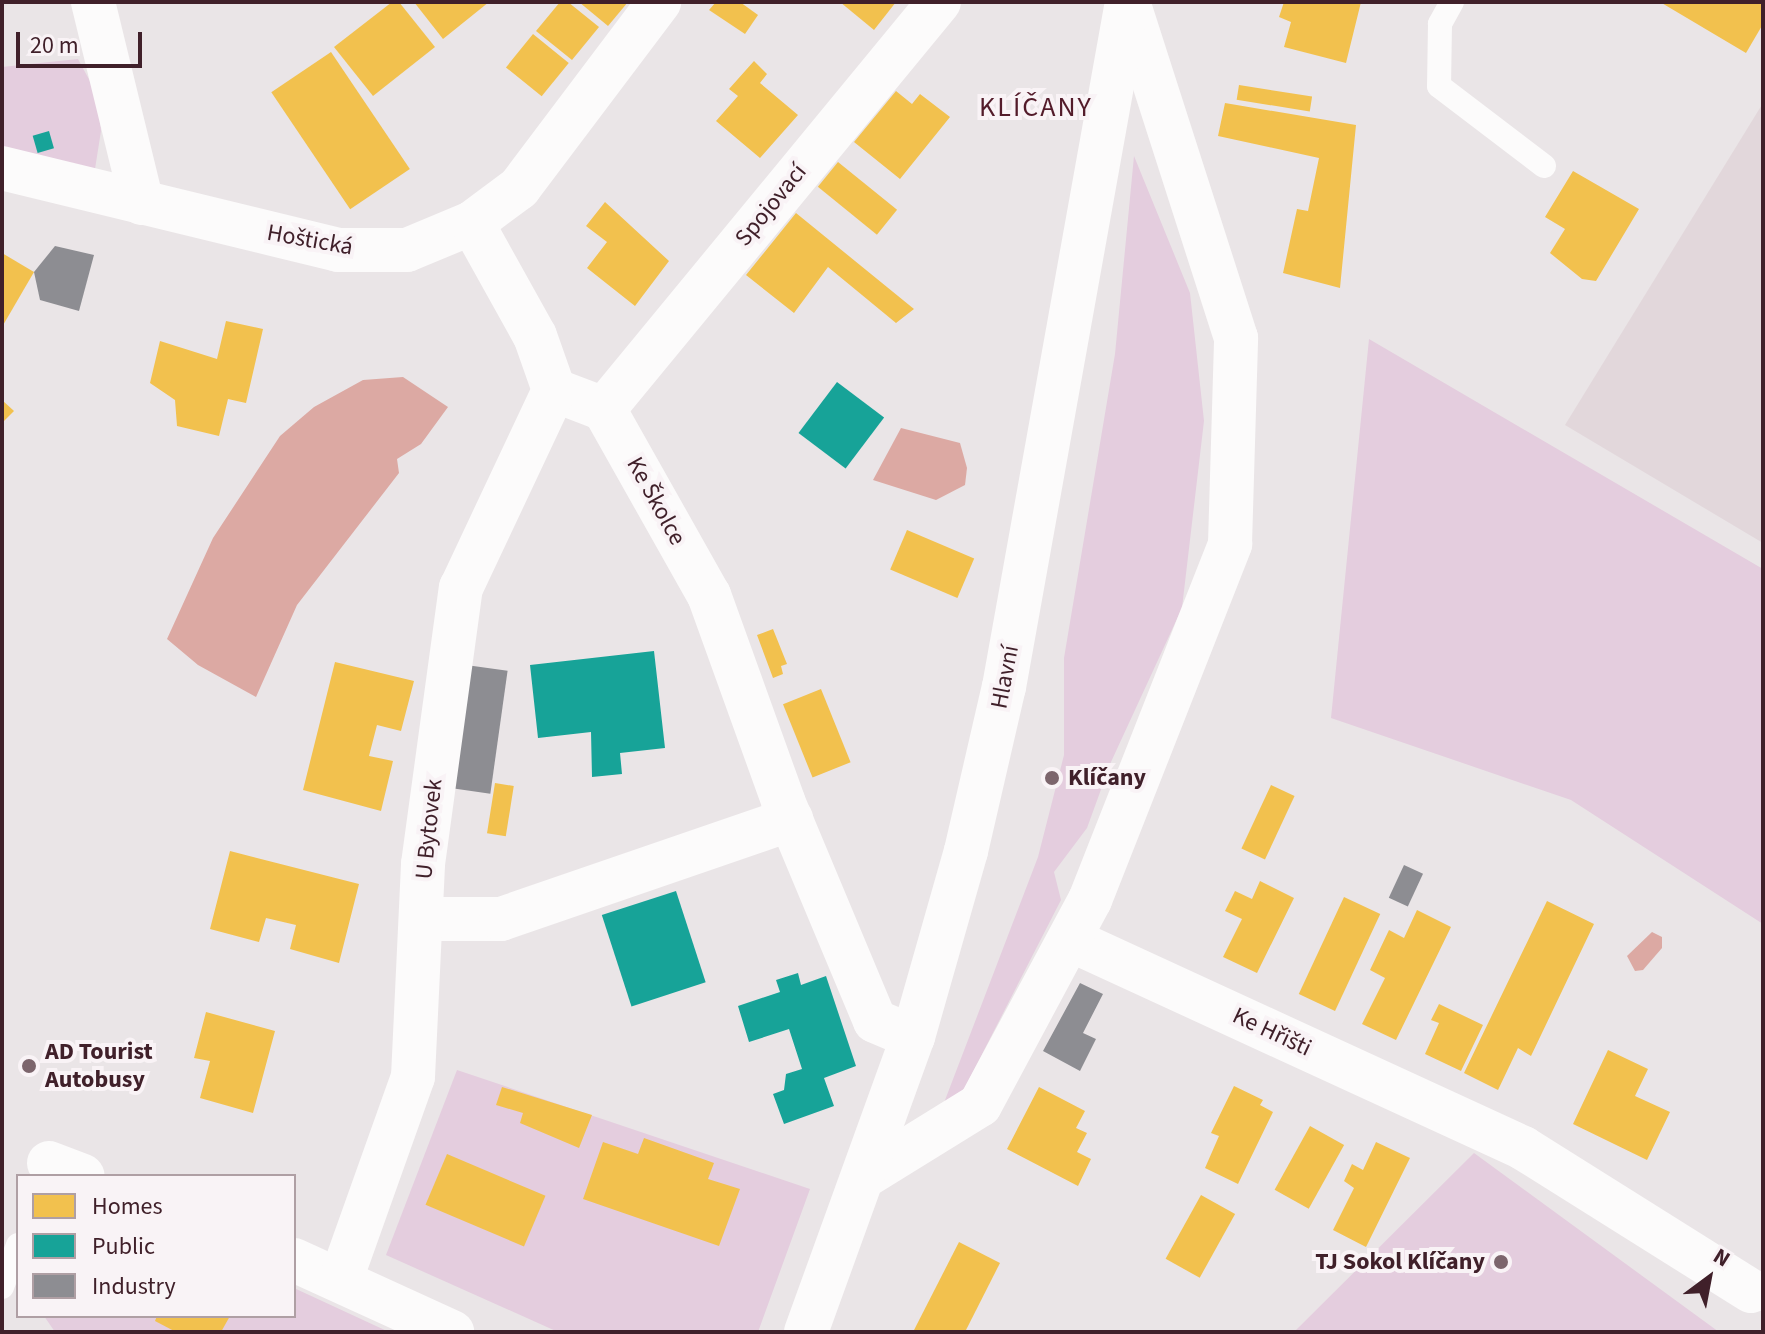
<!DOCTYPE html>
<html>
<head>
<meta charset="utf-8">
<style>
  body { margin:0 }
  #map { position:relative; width:1765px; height:1334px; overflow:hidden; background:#eae5e7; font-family:"Source Sans 3",sans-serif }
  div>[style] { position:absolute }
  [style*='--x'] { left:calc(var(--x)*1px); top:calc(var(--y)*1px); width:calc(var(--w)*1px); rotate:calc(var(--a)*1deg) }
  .built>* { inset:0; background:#e2d7db }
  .green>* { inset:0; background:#e4cdde }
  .water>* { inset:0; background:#dca9a3 }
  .homes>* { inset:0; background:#f2c14e; transform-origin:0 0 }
  .public>* { inset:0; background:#17a398; transform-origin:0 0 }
  .industry>* { inset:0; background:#8d8d92; transform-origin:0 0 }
  .lane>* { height:24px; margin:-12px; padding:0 12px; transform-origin:12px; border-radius:12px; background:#fcfbfb }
  .street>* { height:44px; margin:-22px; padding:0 22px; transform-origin:22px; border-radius:22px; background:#fcfbfb }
  .secondary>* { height:44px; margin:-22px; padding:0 22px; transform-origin:22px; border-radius:22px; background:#fcfbfb }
  .dots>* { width:22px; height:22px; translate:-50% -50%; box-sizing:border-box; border:4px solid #f9f3f6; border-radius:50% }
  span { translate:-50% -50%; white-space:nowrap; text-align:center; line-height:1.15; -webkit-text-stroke:8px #f9f3f6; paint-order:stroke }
  .street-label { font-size:24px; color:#40202a }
  .poi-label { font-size:24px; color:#40202a; font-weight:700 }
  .left { translate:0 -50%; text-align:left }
  .right { translate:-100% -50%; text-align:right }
  .quarter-label { font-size:28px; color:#531b2a; letter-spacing:2px }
  .frame { position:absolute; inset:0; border:4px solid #40202a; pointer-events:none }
  .legend { position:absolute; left:16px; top:1174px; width:280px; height:144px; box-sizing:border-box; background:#f9f3f6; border:2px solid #af9fa4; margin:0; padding:10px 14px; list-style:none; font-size:24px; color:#40202a }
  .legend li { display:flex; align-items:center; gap:16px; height:40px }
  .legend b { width:40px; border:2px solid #af9fa4 }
  .north { position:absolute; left:1669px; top:1238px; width:80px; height:80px; -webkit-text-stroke:6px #f9f3f6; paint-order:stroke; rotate:32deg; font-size:22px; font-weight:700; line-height:32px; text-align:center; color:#40202a }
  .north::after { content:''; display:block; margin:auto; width:28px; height:36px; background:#40202a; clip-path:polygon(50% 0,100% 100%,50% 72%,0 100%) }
  .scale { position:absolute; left:16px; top:32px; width:126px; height:36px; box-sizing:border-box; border:4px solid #40202a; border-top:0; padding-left:10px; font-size:24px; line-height:28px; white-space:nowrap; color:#40202a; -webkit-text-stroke:6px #f9f3f6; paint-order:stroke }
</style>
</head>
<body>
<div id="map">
  <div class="built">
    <i style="clip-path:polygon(1763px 103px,1763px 543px,1565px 425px)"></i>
  </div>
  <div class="green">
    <i style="clip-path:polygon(78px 59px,98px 96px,101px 131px,95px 169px,2px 147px,2px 67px)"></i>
    <i style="clip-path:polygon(1134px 156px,1190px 293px,1204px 421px,1182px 608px,1111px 762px,1087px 828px,1054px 872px,1061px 900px,956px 1105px,942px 1108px,1038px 857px,1064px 755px,1064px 658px,1115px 354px)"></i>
    <i style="clip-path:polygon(1369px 339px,1763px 569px,1763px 924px,1571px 800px,1331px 718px)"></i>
    <i style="clip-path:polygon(457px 1070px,810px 1189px,758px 1332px,558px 1332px,386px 1255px)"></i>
    <i style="clip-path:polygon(1474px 1153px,1719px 1332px,1294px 1332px)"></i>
    <i style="clip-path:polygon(294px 1288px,389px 1332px,55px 1332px,44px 1316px,294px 1316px)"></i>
  </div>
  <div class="water">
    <i style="clip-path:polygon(403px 377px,448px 407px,421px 444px,397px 459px,399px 473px,297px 605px,256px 697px,198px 665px,167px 639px,213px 538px,280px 436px,314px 407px,363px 380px)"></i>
    <i style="clip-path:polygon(901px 428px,960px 443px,967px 468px,965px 485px,936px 500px,873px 480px)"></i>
    <i style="clip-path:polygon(1652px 932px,1662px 937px,1662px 948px,1643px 970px,1635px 971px,1627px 956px)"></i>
  </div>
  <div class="homes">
    <i style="clip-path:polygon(392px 2px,399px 2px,435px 47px,373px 96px,334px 47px)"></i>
    <i style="clip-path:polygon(414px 2px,489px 2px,443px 39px)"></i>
    <i style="clip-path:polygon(560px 2px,568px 2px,599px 27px,572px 60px,536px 31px)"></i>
    <i style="clip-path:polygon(579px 2px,628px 2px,608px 26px)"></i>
    <i style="clip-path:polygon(716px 2px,740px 2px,758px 15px,745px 34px,709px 10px)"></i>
    <i style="clip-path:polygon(840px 2px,896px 2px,874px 30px)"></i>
    <i style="clip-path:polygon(1284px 2px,1361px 2px,1346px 63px,1284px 47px,1291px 22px,1279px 17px)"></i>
    <i style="clip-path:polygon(1660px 2px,1763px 2px,1763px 24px,1746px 53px)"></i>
    <i style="left:533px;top:34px;width:46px;height:43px;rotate:39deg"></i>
    <i style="left:331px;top:52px;width:141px;height:72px;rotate:56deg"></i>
    <i style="clip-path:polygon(754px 61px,767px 74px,760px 83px,798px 115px,760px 158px,716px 121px,738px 96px,729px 89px)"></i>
    <i style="left:1239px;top:85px;width:74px;height:15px;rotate:9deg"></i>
    <i style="clip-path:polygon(896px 91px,912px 104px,920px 94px,950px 117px,900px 179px,854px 142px)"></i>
    <i style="clip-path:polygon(1225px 103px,1356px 125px,1340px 288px,1283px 273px,1297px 209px,1308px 211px,1319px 158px,1218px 136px)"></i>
    <i style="left:838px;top:162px;width:76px;height:32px;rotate:39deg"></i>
    <i style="clip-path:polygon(1573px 171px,1639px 209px,1596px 281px,1582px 279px,1550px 253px,1565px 229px,1545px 217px)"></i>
    <i style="clip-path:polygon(605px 202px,669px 261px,635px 306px,587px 268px,607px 242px,586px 226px)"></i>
    <i style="clip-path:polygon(796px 213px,914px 309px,896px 323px,828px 267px,794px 313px,746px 275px)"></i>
    <i style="clip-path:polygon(2px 253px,34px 272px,2px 327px)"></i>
    <i style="clip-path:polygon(226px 321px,263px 329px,246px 403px,228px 399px,219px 436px,177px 426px,175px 400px,150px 383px,160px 341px,217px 359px)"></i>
    <i style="clip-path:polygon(2px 400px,14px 411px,2px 423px)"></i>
    <i style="left:907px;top:530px;width:73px;height:43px;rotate:23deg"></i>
    <i style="clip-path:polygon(773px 629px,787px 664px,781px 666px,783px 674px,773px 678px,757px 635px)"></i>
    <i style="clip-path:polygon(335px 662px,414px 681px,401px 731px,377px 725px,369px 756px,393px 761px,381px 811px,303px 790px)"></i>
    <i style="left:821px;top:689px;width:79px;height:41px;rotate:68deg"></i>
    <i style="left:495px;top:783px;width:19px;height:51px;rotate:9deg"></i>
    <i style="left:1271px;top:785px;width:26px;height:70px;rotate:25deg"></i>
    <i style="clip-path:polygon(230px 851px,359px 884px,339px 963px,290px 949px,296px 925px,266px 918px,259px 942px,210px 929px)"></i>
    <i style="clip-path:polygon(1260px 881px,1294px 898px,1257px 973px,1223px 957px,1242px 919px,1225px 911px,1235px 891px,1252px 899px)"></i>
    <i style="left:1344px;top:897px;width:40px;height:107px;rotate:25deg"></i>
    <i style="clip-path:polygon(1547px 901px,1594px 924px,1531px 1056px,1518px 1048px,1498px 1090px,1464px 1073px)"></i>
    <i style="clip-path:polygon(1417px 910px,1451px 927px,1396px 1040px,1362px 1024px,1385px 978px,1370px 970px,1389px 930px,1404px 938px)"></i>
    <i style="clip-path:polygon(1439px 1004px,1483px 1025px,1461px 1071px,1425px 1054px,1439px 1023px,1431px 1020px)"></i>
    <i style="clip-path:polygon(206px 1012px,275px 1031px,253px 1113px,200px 1098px,210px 1061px,194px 1058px)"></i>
    <i style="clip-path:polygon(1608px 1050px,1648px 1069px,1635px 1096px,1670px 1112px,1647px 1160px,1573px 1124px)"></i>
    <i style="clip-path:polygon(1234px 1086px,1263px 1100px,1260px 1105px,1273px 1112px,1238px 1184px,1205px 1168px,1219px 1136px,1211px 1133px)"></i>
    <i style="clip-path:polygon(502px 1087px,592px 1115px,579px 1148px,520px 1123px,523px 1113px,496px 1105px)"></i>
    <i style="clip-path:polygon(1039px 1087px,1085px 1111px,1076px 1128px,1087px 1133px,1077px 1152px,1091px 1159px,1078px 1186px,1007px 1149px)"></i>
    <i style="left:1310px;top:1126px;width:39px;height:73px;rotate:29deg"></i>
    <i style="clip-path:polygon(644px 1138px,714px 1163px,708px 1179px,740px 1189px,719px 1246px,583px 1199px,603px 1142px,638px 1154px)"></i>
    <i style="clip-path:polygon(1376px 1142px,1410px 1158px,1366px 1247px,1333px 1230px,1354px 1188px,1344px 1181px,1352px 1164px,1363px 1170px)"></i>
    <i style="left:447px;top:1154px;width:107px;height:55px;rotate:23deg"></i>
    <i style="left:1201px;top:1195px;width:39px;height:73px;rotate:29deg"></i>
    <i style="clip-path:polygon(959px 1242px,1000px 1263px,965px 1332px,913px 1332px)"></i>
    <i style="clip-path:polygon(157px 1316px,230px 1316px,221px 1332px,176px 1332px,155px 1321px)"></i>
  </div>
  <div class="public">
    <i style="left:49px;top:131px;width:18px;height:17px;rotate:74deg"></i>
    <i style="left:837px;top:382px;width:59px;height:64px;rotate:37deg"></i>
    <i style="clip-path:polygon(654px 651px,665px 748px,620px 753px,622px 774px,592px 777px,591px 732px,538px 738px,530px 665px)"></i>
    <i style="left:676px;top:891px;width:96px;height:78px;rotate:72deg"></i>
    <i style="clip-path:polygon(798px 973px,801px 985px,826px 976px,856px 1066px,824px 1078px,834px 1106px,784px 1124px,773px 1094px,784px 1090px,786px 1074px,802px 1069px,789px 1029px,749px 1042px,738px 1006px,780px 992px,776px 980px)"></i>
  </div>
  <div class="industry">
    <i style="clip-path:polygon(55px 246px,94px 255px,79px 311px,40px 300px,34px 272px)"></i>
    <i style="left:466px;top:665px;width:42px;height:124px;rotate:8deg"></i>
    <i style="left:1404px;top:865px;width:21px;height:36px;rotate:25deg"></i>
    <i style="clip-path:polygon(1080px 983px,1103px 994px,1083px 1033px,1096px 1039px,1080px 1071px,1043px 1051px)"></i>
  </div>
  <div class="lane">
    <i style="--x:1452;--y:2;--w:25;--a:119"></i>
    <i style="--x:1440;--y:24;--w:62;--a:90.9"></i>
    <i style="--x:1439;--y:86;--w:132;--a:37.3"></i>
    <i style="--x:2;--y:1287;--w:45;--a:-69.1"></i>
  </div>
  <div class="street">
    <i style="--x:93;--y:2;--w:207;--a:76.3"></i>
    <i style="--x:472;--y:223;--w:129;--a:60.9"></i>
    <i style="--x:535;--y:336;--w:57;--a:70.6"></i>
    <i style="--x:554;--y:390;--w:53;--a:20.8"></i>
    <i style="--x:604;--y:409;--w:214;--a:60.6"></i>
    <i style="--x:709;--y:595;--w:219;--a:70.2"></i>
    <i style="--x:783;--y:801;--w:238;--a:67.3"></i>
    <i style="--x:875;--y:1021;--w:41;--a:22.8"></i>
    <i style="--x:604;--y:409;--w:527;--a:-50.54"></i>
    <i style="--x:423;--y:919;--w:78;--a:0"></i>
    <i style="--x:501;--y:919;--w:307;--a:-19"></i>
    <i style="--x:1071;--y:940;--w:498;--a:24.7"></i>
    <i style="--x:1523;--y:1148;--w:269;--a:32.1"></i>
    <i style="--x:49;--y:1163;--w:36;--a:21"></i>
    <i style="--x:865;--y:1176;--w:135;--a:-31.7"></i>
    <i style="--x:980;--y:1105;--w:233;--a:-61.8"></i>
    <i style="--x:1090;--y:900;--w:383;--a:-68.5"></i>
    <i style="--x:1230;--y:544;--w:206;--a:-88.3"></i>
    <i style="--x:1236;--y:338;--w:353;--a:-107.8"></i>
    <i style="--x:294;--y:1260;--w:174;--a:24.5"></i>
    <i style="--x:341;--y:1279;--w:214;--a:-70.4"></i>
    <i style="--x:413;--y:1077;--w:213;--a:-87.3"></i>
    <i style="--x:423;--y:864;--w:279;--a:-82.2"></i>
    <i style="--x:461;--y:588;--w:219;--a:-64.8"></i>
  </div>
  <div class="secondary">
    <i style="--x:2;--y:168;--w:346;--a:13.7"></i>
    <i style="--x:338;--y:250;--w:69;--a:0"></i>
    <i style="--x:407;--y:250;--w:70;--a:-22.6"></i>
    <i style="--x:472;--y:223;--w:59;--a:-36.7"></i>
    <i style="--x:519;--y:188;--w:233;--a:-53"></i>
    <i style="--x:806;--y:1332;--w:314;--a:-70.1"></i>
    <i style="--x:913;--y:1037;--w:193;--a:-74.1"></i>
    <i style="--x:966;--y:851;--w:168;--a:-77"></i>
    <i style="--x:1004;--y:687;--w:696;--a:-79.82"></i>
  </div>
  <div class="dots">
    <i style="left:1052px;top:778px;background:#7c656c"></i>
    <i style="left:29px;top:1066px;background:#7c656c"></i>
    <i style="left:1501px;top:1262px;background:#7c656c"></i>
  </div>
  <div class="street-label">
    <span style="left:771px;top:205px;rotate:-51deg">Spojovací</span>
    <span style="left:310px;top:240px;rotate:10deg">Hoštická</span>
    <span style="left:656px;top:501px;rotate:61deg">Ke Školce</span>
    <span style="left:1005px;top:677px;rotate:-79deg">Hlavní</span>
    <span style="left:429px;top:829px;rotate:-84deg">U Bytovek</span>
    <span style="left:1272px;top:1032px;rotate:25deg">Ke Hřišti</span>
  </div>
  <div class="poi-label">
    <span class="left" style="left:1068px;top:778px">Klíčany</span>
    <span class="left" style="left:45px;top:1066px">AD Tourist<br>Autobusy</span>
    <span class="right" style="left:1485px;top:1262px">TJ Sokol Klíčany</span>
  </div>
  <div class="quarter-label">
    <span style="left:1036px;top:107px">KLÍČANY</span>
  </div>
  <div class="frame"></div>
  <ul class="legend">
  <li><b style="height:22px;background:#f2c14e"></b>Homes</li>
  <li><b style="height:22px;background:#17a398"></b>Public</li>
  <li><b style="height:22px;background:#8d8d92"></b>Industry</li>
  </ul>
  <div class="north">N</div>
  <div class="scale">20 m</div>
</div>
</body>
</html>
